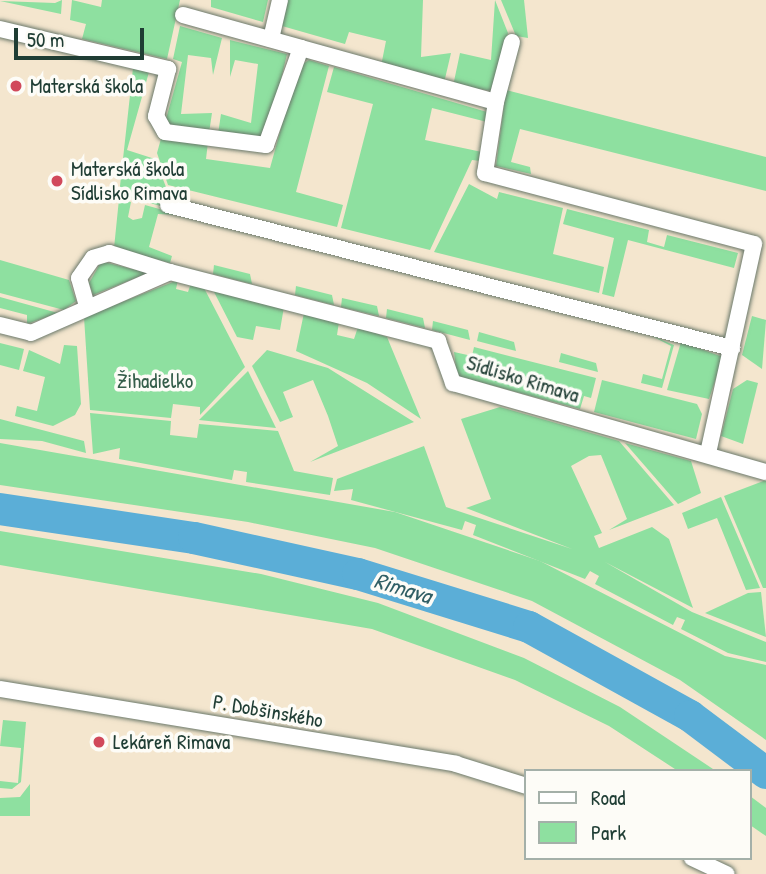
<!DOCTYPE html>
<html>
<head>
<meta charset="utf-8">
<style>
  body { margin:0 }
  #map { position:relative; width:766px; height:874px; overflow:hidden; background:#f4e6ce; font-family:"Patrick Hand",sans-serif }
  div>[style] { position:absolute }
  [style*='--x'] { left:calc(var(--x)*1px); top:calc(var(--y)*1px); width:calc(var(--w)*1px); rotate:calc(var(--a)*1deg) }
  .green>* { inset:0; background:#8ee0a0 }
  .river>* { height:32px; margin:-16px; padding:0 16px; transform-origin:16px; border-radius:16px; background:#5baed7 }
  .roads { filter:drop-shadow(0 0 2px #6a786a) drop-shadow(0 0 2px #6a786a) }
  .minor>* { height:16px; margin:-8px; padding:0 8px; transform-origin:8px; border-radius:8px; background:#fff }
  .dots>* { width:19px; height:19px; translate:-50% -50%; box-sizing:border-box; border:4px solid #fdfcf7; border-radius:50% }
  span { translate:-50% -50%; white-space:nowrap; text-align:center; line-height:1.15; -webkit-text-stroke:7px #fdfcf7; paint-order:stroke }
  .poi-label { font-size:21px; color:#1f3d34 }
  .left { translate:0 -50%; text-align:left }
  .street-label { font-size:21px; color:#1f3d34 }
  .park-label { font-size:21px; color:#355e4a }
  .water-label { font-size:23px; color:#315f65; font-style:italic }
  .legend { position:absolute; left:524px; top:769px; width:228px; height:91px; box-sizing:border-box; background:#fdfcf7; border:2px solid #a4b0a9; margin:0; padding:9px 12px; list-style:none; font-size:21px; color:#1f3d34 }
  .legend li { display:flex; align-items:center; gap:14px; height:35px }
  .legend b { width:35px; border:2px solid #a4b0a9 }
  .scale { position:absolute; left:14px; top:28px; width:130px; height:32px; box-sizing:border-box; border:4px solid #1f3d34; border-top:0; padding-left:9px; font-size:21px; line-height:24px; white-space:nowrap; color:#1f3d34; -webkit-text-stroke:5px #fdfcf7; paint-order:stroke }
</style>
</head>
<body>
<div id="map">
  <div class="green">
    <i style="clip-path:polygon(62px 0,61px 14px,0 1px,55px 3px)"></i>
    <i style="clip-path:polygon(72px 0,101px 7px,102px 0,180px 0,167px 59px,82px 39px,86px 24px,70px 20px)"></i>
    <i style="clip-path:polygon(211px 0,268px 0,263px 22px,211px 7px)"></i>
    <i style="clip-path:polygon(287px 0,423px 0,421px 57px,451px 53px,444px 83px,381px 66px,386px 41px,349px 32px,345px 44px,282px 26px)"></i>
    <i style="clip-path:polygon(495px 0,508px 33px,494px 91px,453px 86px,460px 53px,491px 60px)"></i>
    <i style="clip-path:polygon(501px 0,524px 0,528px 38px,516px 36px)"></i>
    <i style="clip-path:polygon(180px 26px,222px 38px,213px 75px,211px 58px,188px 55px,181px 114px,212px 113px,209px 133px,164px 126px,182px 62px,173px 59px)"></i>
    <i style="clip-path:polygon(230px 40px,287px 54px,267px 139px,218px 134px,221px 114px,251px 123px,258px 64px,235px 60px,230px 77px)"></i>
    <i style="clip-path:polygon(309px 60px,329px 66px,296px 192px,343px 205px,337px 227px,168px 185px,157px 153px,162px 135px,208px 142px,206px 159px,270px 168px,298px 67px)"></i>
    <i style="clip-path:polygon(334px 67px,487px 112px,487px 122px,432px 108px,425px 140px,482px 152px,480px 161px,472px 160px,430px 250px,341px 228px,373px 104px,327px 92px)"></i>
    <i style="clip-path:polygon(133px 68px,149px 72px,127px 150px,155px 159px,166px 187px,161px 206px,119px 195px)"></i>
    <i style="clip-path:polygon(506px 90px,766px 157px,766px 191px,520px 129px,511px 162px,530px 167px,531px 174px,496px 166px)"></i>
    <i style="clip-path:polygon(469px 184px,497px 199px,499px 192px,563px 208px,553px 254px,604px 267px,599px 293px,434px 252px)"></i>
    <i style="clip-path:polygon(119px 199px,131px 202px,128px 217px,133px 220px,142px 218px,145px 205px,181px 215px,158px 214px,149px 247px,172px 256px,170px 263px,114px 248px)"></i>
    <i style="clip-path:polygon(567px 209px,649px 230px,647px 242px,664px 247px,667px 235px,738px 253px,734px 268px,628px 240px,614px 297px,602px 294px,614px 238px,563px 224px)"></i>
    <i style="clip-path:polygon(0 260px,69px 280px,76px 301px,64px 310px,0 293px)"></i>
    <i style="clip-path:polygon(101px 262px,108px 263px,148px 273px,93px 295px,89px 283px)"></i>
    <i style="clip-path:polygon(214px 265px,250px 274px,252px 284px,213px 274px)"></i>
    <i style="clip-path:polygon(178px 280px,176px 289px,188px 292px,191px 283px,203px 286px,245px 367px,200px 415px,200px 407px,173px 404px,171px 418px,90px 410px,84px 317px)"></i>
    <i style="clip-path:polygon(296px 286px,332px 295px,334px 305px,295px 295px)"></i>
    <i style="clip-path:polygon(212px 288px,284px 307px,280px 330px,256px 326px,253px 340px,237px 337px)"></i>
    <i style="clip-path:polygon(0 297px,58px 313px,27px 324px,27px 315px,0 308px)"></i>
    <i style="clip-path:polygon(342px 298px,377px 306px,379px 316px,341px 307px)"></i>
    <i style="clip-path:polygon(387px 309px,423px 318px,425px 328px,386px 318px)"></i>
    <i style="clip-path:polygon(304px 313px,339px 322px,337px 335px,354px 339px,358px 327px,387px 337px,421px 419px,367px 383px,296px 351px)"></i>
    <i style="clip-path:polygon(752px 316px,766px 320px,762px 369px,742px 355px)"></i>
    <i style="clip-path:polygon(433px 321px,468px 330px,470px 340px,432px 330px)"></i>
    <i style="clip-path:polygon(479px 332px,514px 342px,516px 351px,477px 341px)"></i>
    <i style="clip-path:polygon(650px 335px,674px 345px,662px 388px,641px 383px,643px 374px,662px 379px,671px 346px)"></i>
    <i style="clip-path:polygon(681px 342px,723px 357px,709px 399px,667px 390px)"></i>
    <i style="clip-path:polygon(0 343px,24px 349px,19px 370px,0 365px)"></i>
    <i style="clip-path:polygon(64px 345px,77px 346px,81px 404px,75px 415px,53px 426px,15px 416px,17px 406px,37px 411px,45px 377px,23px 371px,29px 350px,60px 364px)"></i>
    <i style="clip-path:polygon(474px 347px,596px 378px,591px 398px,584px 396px,580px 409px,457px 376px,454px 352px,472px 356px)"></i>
    <i style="clip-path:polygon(267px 350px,328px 368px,414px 422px,310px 462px,338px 446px,328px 416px,313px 380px,283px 392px,293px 417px,280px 422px,252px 366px)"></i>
    <i style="clip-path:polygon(561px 353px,596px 363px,598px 372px,559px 362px)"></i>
    <i style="clip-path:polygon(248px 371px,276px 428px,199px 420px)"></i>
    <i style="clip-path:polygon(602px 380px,697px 404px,702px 414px,696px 439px,594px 412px)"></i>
    <i style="clip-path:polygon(747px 380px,758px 383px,743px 444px,721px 436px,733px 389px)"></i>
    <i style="clip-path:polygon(500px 407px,619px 441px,674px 505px,609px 530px,627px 519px,601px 455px,589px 456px,571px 466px,602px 533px,594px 536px,599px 548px,652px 527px,669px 539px,693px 608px,605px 562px,692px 612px,766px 642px,766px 662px,728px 653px,681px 629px,685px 620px,677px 617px,673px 625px,595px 584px,599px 576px,590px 571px,585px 579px,473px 535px,476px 525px,465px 521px,462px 530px,351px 500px,353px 489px,334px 491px,337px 479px,424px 446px,446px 507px,572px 549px,466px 508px,491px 499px,461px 419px)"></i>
    <i style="clip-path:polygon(90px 413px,171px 421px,170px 435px,197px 438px,199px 424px,278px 431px,294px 471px,333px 478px,330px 495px,246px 482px,247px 472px,234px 470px,232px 480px,119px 459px,120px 448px,93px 454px)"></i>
    <i style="clip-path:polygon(0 419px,84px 441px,86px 453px,42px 441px,0 439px)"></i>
    <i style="clip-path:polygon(0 443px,395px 512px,540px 561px,725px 656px,766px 665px,766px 740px,680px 680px,532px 601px,375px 548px,248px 522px,0 485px)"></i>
    <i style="clip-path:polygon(625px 443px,691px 461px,701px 493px,678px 504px)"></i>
    <i style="clip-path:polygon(766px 480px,766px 588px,763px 588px,724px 496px)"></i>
    <i style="clip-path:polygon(721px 497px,760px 588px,746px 590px,717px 518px,688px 529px,682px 513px)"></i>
    <i style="clip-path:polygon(0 531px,261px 574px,378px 603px,524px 658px,620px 707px,716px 771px,678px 771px,609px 726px,515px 680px,372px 629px,0 565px)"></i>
    <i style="clip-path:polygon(761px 592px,766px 637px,705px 613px,748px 593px)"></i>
    <i style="clip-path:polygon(3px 720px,26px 722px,21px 782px,12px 789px,0 788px,0 781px,18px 783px,21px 748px,0 746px)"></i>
    <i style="clip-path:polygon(30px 784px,30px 816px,0 816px,0 798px,20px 797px)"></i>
    <i style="clip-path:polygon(750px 796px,766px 808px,766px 836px,750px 825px)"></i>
  </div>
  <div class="river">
    <i style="--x:0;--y:509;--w:196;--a:8.5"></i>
    <i style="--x:194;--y:538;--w:168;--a:12.4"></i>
    <i style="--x:358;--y:574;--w:179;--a:17.2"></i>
    <i style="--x:529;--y:627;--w:184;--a:28.9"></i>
    <i style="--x:690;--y:716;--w:95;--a:36.9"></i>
  </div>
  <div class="roads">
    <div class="minor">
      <i style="--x:183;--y:15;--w:123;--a:15.6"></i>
      <i style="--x:0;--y:29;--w:173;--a:13.4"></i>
      <i style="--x:168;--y:69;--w:49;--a:104.3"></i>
      <i style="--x:156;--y:116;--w:18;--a:61"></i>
      <i style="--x:165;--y:132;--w:102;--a:7.3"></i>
      <i style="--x:266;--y:145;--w:103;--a:-70.2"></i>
      <i style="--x:301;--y:48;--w:202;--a:15.5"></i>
      <i style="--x:496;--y:102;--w:72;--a:98.8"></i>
      <i style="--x:485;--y:173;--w:278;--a:14.8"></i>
      <i style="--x:754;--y:244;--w:214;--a:102.4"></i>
      <i style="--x:271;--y:39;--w:40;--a:-77"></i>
      <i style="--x:496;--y:102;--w:62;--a:-75.1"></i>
      <i style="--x:168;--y:205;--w:582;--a:14.23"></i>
      <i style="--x:87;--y:306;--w:29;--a:-106"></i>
      <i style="--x:79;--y:278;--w:24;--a:-55"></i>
      <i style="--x:93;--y:258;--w:17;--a:-17"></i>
      <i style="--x:109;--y:253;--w:64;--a:17.3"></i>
      <i style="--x:0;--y:325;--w:32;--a:14"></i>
      <i style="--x:31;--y:333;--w:152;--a:-23.7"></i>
      <i style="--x:170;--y:272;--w:277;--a:14.4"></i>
      <i style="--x:438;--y:341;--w:45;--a:70.3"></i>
      <i style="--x:453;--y:383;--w:325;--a:15.9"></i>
      <i style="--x:0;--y:689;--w:462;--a:9.3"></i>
      <i style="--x:456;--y:764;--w:73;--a:17.4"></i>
      <i style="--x:692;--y:858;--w:38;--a:25"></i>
    </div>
  </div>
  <div class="dots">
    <i style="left:16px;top:86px;background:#d1495b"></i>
    <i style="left:57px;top:181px;background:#d1495b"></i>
    <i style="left:99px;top:742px;background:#d1495b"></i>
  </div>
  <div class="poi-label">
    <span class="left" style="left:30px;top:86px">Materská škola</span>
    <span class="left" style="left:71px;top:181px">Materská škola<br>Sídlisko Rimava</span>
    <span class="left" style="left:113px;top:742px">Lekáreň Rimava</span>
  </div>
  <div class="street-label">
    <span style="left:523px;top:379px;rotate:17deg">Sídlisko Rimava</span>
    <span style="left:268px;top:711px;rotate:10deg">P. Dobšinského</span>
  </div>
  <div class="park-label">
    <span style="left:155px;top:381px">Žihadielko</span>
  </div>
  <div class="water-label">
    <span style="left:403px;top:588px;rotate:17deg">Rimava</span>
  </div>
  <ul class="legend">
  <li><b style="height:9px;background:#fff"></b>Road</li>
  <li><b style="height:19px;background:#8ee0a0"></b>Park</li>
  </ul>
  <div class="scale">50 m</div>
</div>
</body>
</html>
